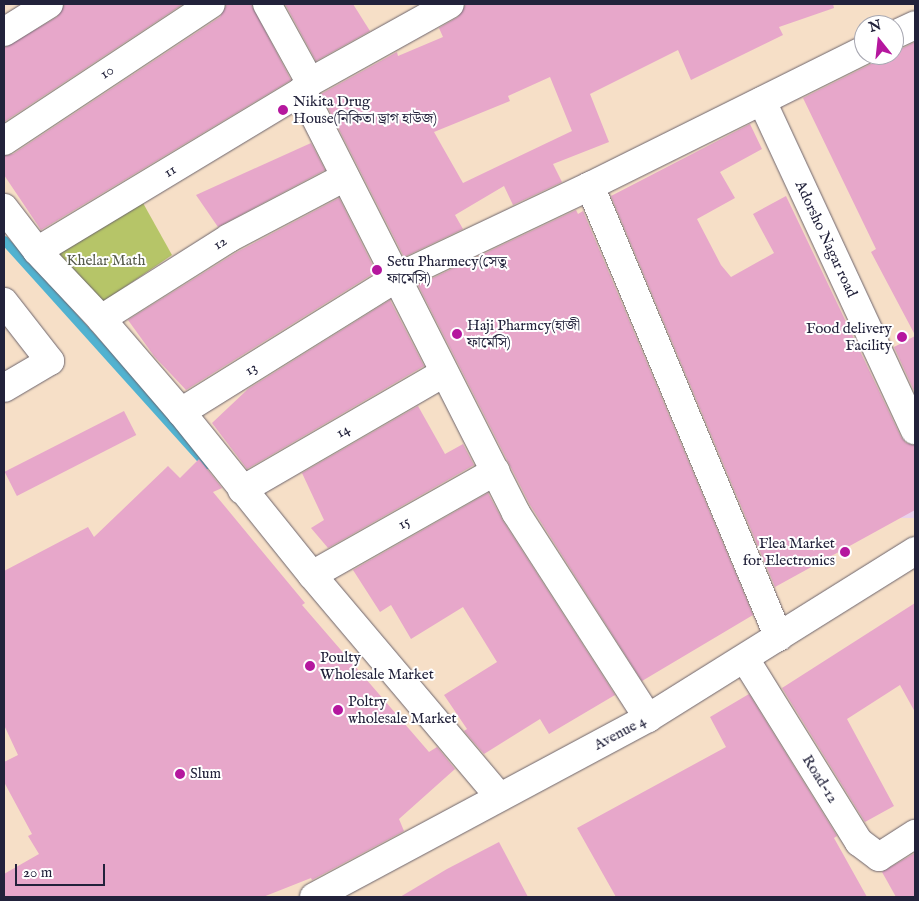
<!DOCTYPE html>
<html>
<head>
<meta charset="utf-8">
<style>
  body { margin:0 }
  #map { position:relative; width:919px; height:901px; overflow:hidden; background:#f6dfc7; font-family:"IM FELL English","Noto Serif Bengali",serif }
  div>[style] { position:absolute }
  [style*='--x'] { left:calc(var(--x)*1px); top:calc(var(--y)*1px); width:calc(var(--w)*1px); rotate:calc(var(--a)*1deg) }
  .built>* { inset:0; background:#ead1ec; transform-origin:0 0 }
  .green>* { inset:0; background:#b6c568 }
  .stream>* { height:9px; margin:-4.5px; padding:0 4.5px; transform-origin:4.5px; border-radius:4.5px; background:#52b2d0 }
  .building>* { inset:0; background:#e7a7ca; transform-origin:0 0 }
  .roads { filter:drop-shadow(0 0 1px #6c646c) drop-shadow(0 0 1px #6c646c) }
  .minor>* { height:28px; margin:-14px; padding:0 14px; transform-origin:14px; border-radius:14px; background:#fff }
  .tertiary>* { height:28px; margin:-14px; padding:0 14px; transform-origin:14px; border-radius:14px; background:#fff }
  .dots>* { width:14px; height:14px; translate:-50% -50%; box-sizing:border-box; border:2px solid #fff; border-radius:50% }
  span { translate:-50% -50%; white-space:nowrap; text-align:center; line-height:1.15; -webkit-text-stroke:4px #fff; paint-order:stroke }
  .street-label { font-size:15px; color:#22223b }
  .poi-label { font-size:15px; color:#22223b }
  .left { translate:0 -50%; text-align:left }
  .right { translate:-100% -50%; text-align:right }
  .park-label { font-size:15px; color:#565b4b }
  .frame { position:absolute; inset:0; border:5px solid #22223b; pointer-events:none }
  .north { position:absolute; left:854px; top:15px; width:50px; height:50px; box-sizing:border-box; background:#fff; border:1px solid #a7a7b1; border-radius:50%; rotate:344deg; font-size:14px; font-weight:700; line-height:20px; text-align:center; color:#22223b }
  .north::after { content:''; display:block; margin:auto; width:18px; height:22px; background:#b5179e; clip-path:polygon(50% 0,100% 100%,50% 72%,0 100%) }
  .scale { position:absolute; left:15px; top:864px; width:90px; height:22px; box-sizing:border-box; border:2px solid #22223b; border-top:0; padding-left:6px; font-size:15px; line-height:18px; white-space:nowrap; color:#22223b; -webkit-text-stroke:4px #fff; paint-order:stroke }
</style>
</head>
<body>
<div id="map">
  <div class="built">
    <i style="left:915px;top:505px;width:13px;height:162px;rotate:90deg"></i>
  </div>
  <div class="green">
    <i style="clip-path:polygon(143px 203px,172px 255px,103px 302px,53px 254px)"></i>
  </div>
  <div class="stream">
    <i style="--x:4;--y:240;--w:302;--a:48"></i>
  </div>
  <div class="building">
    <i style="clip-path:polygon(65px 4px,183px 4px,4px 122px,4px 48px,57px 17px)"></i>
    <i style="clip-path:polygon(227px 4px,251px 4px,291px 80px,41px 230px,4px 175px,4px 156px,13px 154px,220px 17px)"></i>
    <i style="clip-path:polygon(285px 4px,353px 4px,370px 31px,316px 61px)"></i>
    <i style="clip-path:polygon(evenodd,466px 4px,833px 4px,834px 8px,779px 27px,783px 35px,691px 80px,678px 50px,590px 94px,609px 142px,553px 164px,562px 182px,513px 205px,504px 186px,455px 215px,463px 229px,404px 257px,321px 94px,397px 52px,398px 56px,443px 37px,439px 28px,458px 17px,466px 4px,550px 77px,572px 131px,463px 183px,434px 132px,510px 101px,508px 96px,550px 77px)"></i>
    <i style="clip-path:polygon(915px 42px,915px 335px,871px 252px,876px 249px,803px 98px)"></i>
    <i style="clip-path:polygon(750px 124px,762px 149px,720px 172px,735px 198px,697px 219px,721px 265px,731px 277px,774px 253px,753px 214px,786px 196px,901px 437px,906px 443px,915px 445px,915px 510px,775px 587px,611px 196px)"></i>
    <i style="clip-path:polygon(311px 143px,325px 170px,218px 227px,196px 195px)"></i>
    <i style="clip-path:polygon(339px 198px,376px 272px,186px 390px,154px 356px,128px 320px,237px 252px)"></i>
    <i style="clip-path:polygon(576px 210px,578px 214px,583px 211px,753px 615px,642px 681px,530px 505px,418px 285px)"></i>
    <i style="clip-path:polygon(390px 300px,424px 366px,247px 469px,212px 423px,248px 389px)"></i>
    <i style="clip-path:polygon(915px 336px,915px 393px,894px 347px)"></i>
    <i style="clip-path:polygon(418px 406px,445px 454px,463px 444px,474px 465px,328px 548px,311px 528px,324px 520px,302px 473px)"></i>
    <i style="left:124px;top:411px;width:27px;height:134px;rotate:63deg"></i>
    <i style="clip-path:polygon(199px 459px,222px 488px,213px 492px,305px 603px,302px 605px,429px 752px,437px 747px,455px 769px,399px 819px,404px 831px,312px 880px,311px 878px,263px 897px,4px 897px,4px 874px,39px 854px,28px 836px,32px 834px,4px 782px,4px 762px,18px 755px,4px 725px,4px 571px,88px 527px,94px 537px,168px 466px,180px 478px)"></i>
    <i style="clip-path:polygon(488px 493px,503px 521px,615px 695px,549px 734px,540px 719px,484px 754px,464px 731px,467px 729px,444px 695px,497px 662px,463px 607px,411px 639px,391px 605px,380px 612px,353px 570px)"></i>
    <i style="clip-path:polygon(915px 603px,915px 712px,900px 685px,847px 719px,894px 806px,865px 822px,782px 688px)"></i>
    <i style="clip-path:polygon(749px 694px,837px 836px,834px 838px,867px 897px,616px 897px,577px 828px,726px 747px,710px 717px)"></i>
    <i style="clip-path:polygon(499px 842px,528px 897px,400px 897px,447px 869px)"></i>
    <i style="clip-path:polygon(915px 853px,915px 897px,896px 897px,882px 872px)"></i>
  </div>
  <div class="roads">
    <div class="minor">
      <i style="--x:267;--y:4;--w:89;--a:61.1"></i>
      <i style="--x:310;--y:82;--w:12;--a:132"></i>
      <i style="--x:302;--y:91;--w:473;--a:63.1"></i>
      <i style="--x:516;--y:513;--w:244;--a:57.2"></i>
      <i style="--x:4;--y:32;--w:53;--a:-31.9"></i>
      <i style="--x:894;--y:35;--w:23;--a:-25"></i>
      <i style="--x:310;--y:82;--w:160;--a:-29.1"></i>
      <i style="--x:762;--y:101;--w:363;--a:65.1"></i>
      <i style="--x:4;--y:141;--w:248;--a:-33.5"></i>
      <i style="--x:590;--y:186;--w:489;--a:67.3"></i>
      <i style="--x:4;--y:208;--w:54;--a:52.5"></i>
      <i style="--x:37;--y:251;--w:93;--a:46.7"></i>
      <i style="--x:101;--y:319;--w:123;--a:49.3"></i>
      <i style="--x:181;--y:412;--w:209;--a:51.2"></i>
      <i style="--x:312;--y:575;--w:289;--a:49.8"></i>
      <i style="--x:37;--y:251;--w:310;--a:-31.1"></i>
      <i style="--x:4;--y:302;--w:75;--a:52.1"></i>
      <i style="--x:50;--y:361;--w:53;--a:149.6"></i>
      <i style="--x:101;--y:319;--w:151;--a:-32.3"></i>
      <i style="--x:229;--y:238;--w:131;--a:-27.7"></i>
      <i style="--x:181;--y:412;--w:253;--a:-31.9"></i>
      <i style="--x:396;--y:278;--w:215;--a:-25.4"></i>
      <i style="--x:590;--y:186;--w:306;--a:-26.4"></i>
      <i style="--x:242;--y:490;--w:233;--a:-30.1"></i>
      <i style="--x:312;--y:575;--w:211;--a:-29.5"></i>
      <i style="--x:745;--y:659;--w:216;--a:58.1"></i>
      <i style="--x:859;--y:842;--w:25;--a:37"></i>
      <i style="--x:879;--y:857;--w:43;--a:-32.6"></i>
    </div>
    <div class="tertiary">
      <i style="--x:314;--y:897;--w:379;--a:-28.2"></i>
      <i style="--x:648;--y:718;--w:315;--a:-32"></i>
    </div>
  </div>
  <div class="dots">
    <i style="left:283px;top:110px;background:#b5179e"></i>
    <i style="left:377px;top:270px;background:#b5179e"></i>
    <i style="left:457px;top:334px;background:#b5179e"></i>
    <i style="left:902px;top:337px;background:#b5179e"></i>
    <i style="left:845px;top:552px;background:#b5179e"></i>
    <i style="left:310px;top:666px;background:#b5179e"></i>
    <i style="left:338px;top:710px;background:#b5179e"></i>
    <i style="left:180px;top:774px;background:#b5179e"></i>
  </div>
  <div class="street-label">
    <span style="left:107px;top:72px;rotate:-34deg">10</span>
    <span style="left:170px;top:171px;rotate:-31deg">11</span>
    <span style="left:826px;top:239px;rotate:65deg">Adorsho Nagar road</span>
    <span style="left:220px;top:243px;rotate:-32deg">12</span>
    <span style="left:251px;top:369px;rotate:-31deg">13</span>
    <span style="left:343px;top:431px;rotate:-30deg">14</span>
    <span style="left:404px;top:523px;rotate:-29deg">15</span>
    <span style="left:620px;top:733px;rotate:-28deg">Avenue 4</span>
    <span style="left:820px;top:779px;rotate:58deg">Road-12</span>
  </div>
  <div class="poi-label">
    <span class="left" style="left:293px;top:110px">Nikita Drug<br>House(নিকিতা ড্রাগ হাউজ)</span>
    <span class="left" style="left:387px;top:270px">Setu Pharmecy(সেতু<br>ফার্মেসি)</span>
    <span class="left" style="left:467px;top:334px">Haji Pharmcy(হাজী<br>ফার্মেসি)</span>
    <span class="right" style="left:892px;top:337px">Food delivery<br>Facility</span>
    <span class="right" style="left:835px;top:552px">Flea Market<br>for Electronics</span>
    <span class="left" style="left:320px;top:666px">Poulty<br>Wholesale Market</span>
    <span class="left" style="left:348px;top:710px">Poltry<br>wholesale Market</span>
    <span class="left" style="left:190px;top:774px">Slum</span>
  </div>
  <div class="park-label">
    <span style="left:106px;top:261px">Khelar Math</span>
  </div>
  <div class="frame"></div>
  <div class="north">N</div>
  <div class="scale">20 m</div>
</div>
</body>
</html>
